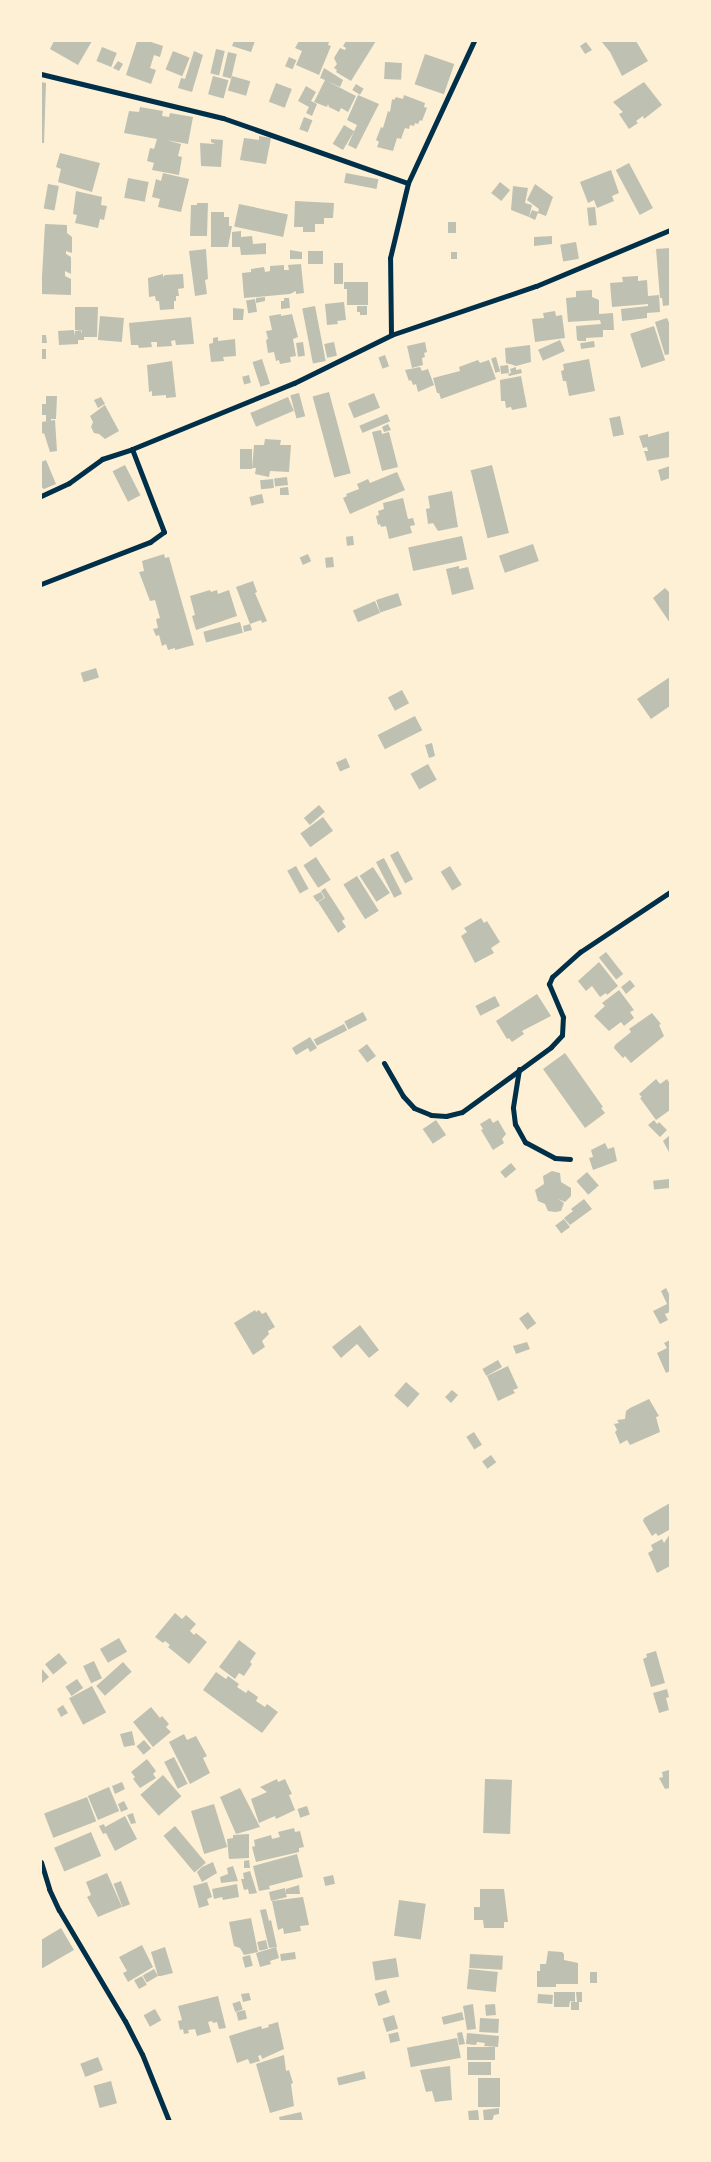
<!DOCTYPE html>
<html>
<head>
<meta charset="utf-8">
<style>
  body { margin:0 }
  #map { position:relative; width:711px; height:2162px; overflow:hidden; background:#fdf0d5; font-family:Cabin,sans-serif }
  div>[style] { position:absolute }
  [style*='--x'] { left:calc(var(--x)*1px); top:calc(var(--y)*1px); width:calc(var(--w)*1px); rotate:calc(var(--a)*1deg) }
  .building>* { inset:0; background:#bec0b2; transform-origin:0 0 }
  .minor>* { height:5px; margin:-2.5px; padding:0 2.5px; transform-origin:2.5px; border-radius:2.5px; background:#003049 }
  span { translate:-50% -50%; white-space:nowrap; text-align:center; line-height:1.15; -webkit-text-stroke:4px #fdf0d5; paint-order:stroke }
  .frame { position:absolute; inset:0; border:42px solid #fdf0d5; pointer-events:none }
</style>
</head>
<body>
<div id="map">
  <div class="building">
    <i style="clip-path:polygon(54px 41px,92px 41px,78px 65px,50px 49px)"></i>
    <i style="clip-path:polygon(137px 41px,148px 41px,163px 46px,160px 57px,154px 55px,150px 68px,156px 70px,151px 84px,126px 75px)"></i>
    <i style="clip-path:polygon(234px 41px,255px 41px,251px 52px,232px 46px)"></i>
    <i style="clip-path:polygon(299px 41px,329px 42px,328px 45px,331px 46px,319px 75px,296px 65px,302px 51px,295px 48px)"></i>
    <i style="clip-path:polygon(346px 41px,376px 41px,351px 81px,336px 72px,337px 70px,334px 68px,337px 64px,334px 58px,340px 48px,345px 50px,346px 48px,343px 46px)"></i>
    <i style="clip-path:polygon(601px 41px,636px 41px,648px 61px,622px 76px,610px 52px)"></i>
    <i style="clip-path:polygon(586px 42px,592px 50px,585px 54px,580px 46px)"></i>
    <i style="left:102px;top:47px;width:16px;height:15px;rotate:22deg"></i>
    <i style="left:216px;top:49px;width:9px;height:25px;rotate:13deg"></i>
    <i style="left:173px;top:51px;width:18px;height:20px;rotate:22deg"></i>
    <i style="clip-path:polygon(194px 51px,203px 55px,192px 92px,178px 88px,181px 78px,185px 79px)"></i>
    <i style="left:228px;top:52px;width:9px;height:25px;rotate:13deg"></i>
    <i style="left:425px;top:54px;width:31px;height:32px;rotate:19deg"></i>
    <i style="left:289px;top:57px;width:8px;height:10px;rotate:23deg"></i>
    <i style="clip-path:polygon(118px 61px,123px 64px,119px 71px,113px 68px)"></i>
    <i style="left:385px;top:62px;width:17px;height:17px;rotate:3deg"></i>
    <i style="clip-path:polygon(324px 68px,343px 80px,340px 87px,327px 81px,356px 96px,348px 112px,341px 108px,339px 112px,329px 107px,328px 104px,327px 107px,314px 102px,325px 80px,320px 78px)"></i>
    <i style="left:213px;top:76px;width:16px;height:19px;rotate:15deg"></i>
    <i style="left:232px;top:76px;width:19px;height:15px;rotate:16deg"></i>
    <i style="clip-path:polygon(41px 82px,46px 83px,44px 143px,41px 143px)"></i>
    <i style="clip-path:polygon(644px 82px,662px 105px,644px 119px,643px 116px,636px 121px,638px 123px,629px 129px,619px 114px,623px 112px,613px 102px)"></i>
    <i style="left:276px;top:83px;width:17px;height:20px;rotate:21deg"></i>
    <i style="left:356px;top:84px;width:9px;height:7px;rotate:32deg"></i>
    <i style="clip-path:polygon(306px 86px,316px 92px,311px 101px,317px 104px,312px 116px,306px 113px,309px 107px,298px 101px)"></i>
    <i style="clip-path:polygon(358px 95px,379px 104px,356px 149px,348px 145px,357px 125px,347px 120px)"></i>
    <i style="clip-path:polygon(404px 95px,425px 103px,424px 107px,427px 108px,422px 121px,420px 120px,418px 124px,415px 123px,414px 126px,410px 125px,409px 129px,405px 128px,401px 139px,397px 138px,393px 151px,377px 147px,379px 142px,376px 140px,381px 127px,383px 128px,388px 111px,390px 112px,392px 99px,394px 100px,396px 97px,403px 99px)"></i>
    <i style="clip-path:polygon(140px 107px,163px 111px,162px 116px,169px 117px,170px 113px,193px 117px,188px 144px,166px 140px,181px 144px,178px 156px,182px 157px,179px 175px,152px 170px,154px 163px,147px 161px,150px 148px,154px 149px,157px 139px,124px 133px,129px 111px,139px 112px)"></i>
    <i style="left:304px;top:117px;width:9px;height:13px;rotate:21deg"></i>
    <i style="left:344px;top:125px;width:12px;height:22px;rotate:31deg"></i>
    <i style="clip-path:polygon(259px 136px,271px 138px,266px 164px,240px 160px,244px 138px,259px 140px)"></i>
    <i style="clip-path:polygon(211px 139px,223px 140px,221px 167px,201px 166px,200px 143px,215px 144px,211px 142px)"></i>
    <i style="clip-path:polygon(60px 153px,100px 163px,92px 192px,58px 182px,61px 169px,56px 167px)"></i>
    <i style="left:629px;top:163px;width:51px;height:15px;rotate:62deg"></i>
    <i style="clip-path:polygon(611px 170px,619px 193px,612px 196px,614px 201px,597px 208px,594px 200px,588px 203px,580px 182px)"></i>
    <i style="clip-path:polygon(163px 173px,189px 179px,181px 212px,158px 207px,160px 199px,152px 197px,156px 179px,161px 181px)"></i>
    <i style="left:346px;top:173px;width:33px;height:10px;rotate:11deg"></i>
    <i style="left:128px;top:178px;width:21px;height:20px;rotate:11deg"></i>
    <i style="left:500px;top:182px;width:13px;height:14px;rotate:39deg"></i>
    <i style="left:48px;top:184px;width:11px;height:25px;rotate:10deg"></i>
    <i style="clip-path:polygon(535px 184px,553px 197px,546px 216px,538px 213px,535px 220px,529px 217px,532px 210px,538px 212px,539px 209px,527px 200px)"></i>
    <i style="clip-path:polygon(513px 186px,528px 188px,525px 203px,532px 205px,529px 217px,511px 210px)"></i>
    <i style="clip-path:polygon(76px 191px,102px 197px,101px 205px,107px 206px,104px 220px,100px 219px,98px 228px,75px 223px,77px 215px,73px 214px)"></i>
    <i style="clip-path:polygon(295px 201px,334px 203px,333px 218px,324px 218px,324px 224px,315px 224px,315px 232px,303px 232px,303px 227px,294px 227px)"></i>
    <i style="clip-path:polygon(197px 203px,208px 203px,207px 236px,190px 236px,191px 205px,197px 205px)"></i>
    <i style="left:239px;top:204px;width:50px;height:23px;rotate:12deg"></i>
    <i style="left:595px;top:207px;width:18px;height:8px;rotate:84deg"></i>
    <i style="clip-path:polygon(211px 212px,224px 212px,224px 217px,229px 217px,229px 226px,232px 226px,228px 247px,211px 247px)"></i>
    <i style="left:448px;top:222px;width:8px;height:11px"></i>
    <i style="clip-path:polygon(45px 224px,67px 225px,67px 233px,72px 237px,72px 253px,66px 251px,66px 254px,71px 257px,71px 274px,65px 271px,65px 276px,71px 279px,71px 295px,41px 294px)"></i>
    <i style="clip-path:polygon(241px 231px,241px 237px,252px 236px,253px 244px,266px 243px,266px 254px,241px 255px,240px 247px,232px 247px,232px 232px)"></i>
    <i style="clip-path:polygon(552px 236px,552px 244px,534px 246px,534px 237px)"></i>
    <i style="left:576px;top:242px;width:17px;height:16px;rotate:80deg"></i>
    <i style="clip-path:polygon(670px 248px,670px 305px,663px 306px,662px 298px,660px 298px,656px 249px)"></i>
    <i style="clip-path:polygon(206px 249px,208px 279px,205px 280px,207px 294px,195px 296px,189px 251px)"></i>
    <i style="clip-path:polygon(290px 250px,302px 252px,302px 259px,290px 259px)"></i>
    <i style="left:308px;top:251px;width:15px;height:13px"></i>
    <i style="left:451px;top:252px;width:6px;height:7px"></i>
    <i style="left:334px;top:263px;width:9px;height:21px"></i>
    <i style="clip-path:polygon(301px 264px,304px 293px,296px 294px,296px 291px,290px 294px,244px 298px,242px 273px,251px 272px,251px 269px,264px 267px,265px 272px,270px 271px,270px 266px,284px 265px,284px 270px,289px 270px,288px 265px)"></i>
    <i style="clip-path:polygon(163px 274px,163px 277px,165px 275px,183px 274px,184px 288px,178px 289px,179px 296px,176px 296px,176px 301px,174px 301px,174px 309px,160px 310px,159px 301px,156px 301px,155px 296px,149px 297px,148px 278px)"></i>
    <i style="clip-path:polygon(638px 276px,638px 281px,647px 280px,648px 296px,659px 295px,660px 312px,647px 313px,647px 318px,622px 321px,621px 309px,648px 306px,648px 304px,612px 307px,610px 283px,623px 282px,622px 277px)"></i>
    <i style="clip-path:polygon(344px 282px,368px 282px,368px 305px,347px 305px,347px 289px,344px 289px)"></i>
    <i style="clip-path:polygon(592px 290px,592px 297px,599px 300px,599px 314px,613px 313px,614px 330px,603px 330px,603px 337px,586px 338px,586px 341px,579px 341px,577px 340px,576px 326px,601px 324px,600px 320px,568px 322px,566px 298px,576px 297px,576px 291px)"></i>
    <i style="clip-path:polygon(265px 297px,265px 301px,256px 303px,256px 298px)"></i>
    <i style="clip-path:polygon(284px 298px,289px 298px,290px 308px,281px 309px,281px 301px,284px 301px)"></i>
    <i style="left:255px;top:299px;width:13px;height:9px;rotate:81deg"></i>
    <i style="clip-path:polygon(344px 302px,346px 320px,337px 321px,338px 324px,327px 325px,325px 304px)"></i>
    <i style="left:315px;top:306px;width:56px;height:13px;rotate:79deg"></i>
    <i style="clip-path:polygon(357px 306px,367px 306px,367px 315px,360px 315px,360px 312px,357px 312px)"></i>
    <i style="clip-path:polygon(75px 307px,98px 307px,97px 337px,84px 337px,84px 340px,78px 340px,78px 344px,59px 345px,58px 331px,74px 330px,74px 336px,75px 331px,81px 330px,82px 334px,82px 330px,75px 330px)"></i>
    <i style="clip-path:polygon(233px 308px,244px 309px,243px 320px,233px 320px)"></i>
    <i style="clip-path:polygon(555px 311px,556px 316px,562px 315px,565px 338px,535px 342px,532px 319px,544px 318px,543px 313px)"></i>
    <i style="clip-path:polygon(281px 314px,281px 316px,292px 314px,298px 337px,293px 339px,296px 356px,290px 357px,291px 362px,280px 364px,279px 360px,276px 361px,274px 352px,268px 353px,266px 340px,268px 339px,266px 331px,272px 330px,269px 316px)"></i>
    <i style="left:100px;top:316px;width:24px;height:24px;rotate:5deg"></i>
    <i style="clip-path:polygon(191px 317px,194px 344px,176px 345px,175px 340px,171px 341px,172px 346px,157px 347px,157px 342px,151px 342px,152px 347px,139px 348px,138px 345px,131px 345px,129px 323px)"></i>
    <i style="clip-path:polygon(667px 318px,670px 325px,670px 354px,665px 355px,655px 322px)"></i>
    <i style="left:654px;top:326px;width:36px;height:25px;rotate:72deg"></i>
    <i style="clip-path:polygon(41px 335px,46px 335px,47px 343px,41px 343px)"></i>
    <i style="clip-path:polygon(218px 337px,218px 341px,235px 339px,236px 356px,223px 357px,224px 361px,211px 362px,209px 344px,213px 343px,213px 338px)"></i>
    <i style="left:560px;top:340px;width:12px;height:24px;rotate:66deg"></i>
    <i style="left:594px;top:341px;width:6px;height:14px;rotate:81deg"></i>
    <i style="left:303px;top:342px;width:14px;height:7px;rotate:82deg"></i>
    <i style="left:334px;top:342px;width:14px;height:10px;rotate:78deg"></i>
    <i style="clip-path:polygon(425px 342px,427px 352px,424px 353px,425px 357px,422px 358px,423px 365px,412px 368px,407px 346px)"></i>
    <i style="clip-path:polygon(530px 345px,531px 362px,516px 366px,506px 363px,505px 348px)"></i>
    <i style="left:41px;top:349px;width:5px;height:10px"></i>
    <i style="left:385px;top:355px;width:12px;height:7px;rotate:70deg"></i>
    <i style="left:496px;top:357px;width:15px;height:5px;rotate:74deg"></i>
    <i style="left:262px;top:359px;width:26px;height:10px;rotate:72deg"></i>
    <i style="clip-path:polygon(589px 359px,595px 391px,569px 396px,566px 381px,563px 381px,561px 371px,564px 370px,563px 364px)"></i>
    <i style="clip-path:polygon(478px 360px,480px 363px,489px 360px,496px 379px,441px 399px,439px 393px,437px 393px,433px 378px,460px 371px,459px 367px)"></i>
    <i style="clip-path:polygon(172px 361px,176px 397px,166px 398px,166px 395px,152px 396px,152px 391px,149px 392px,147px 365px)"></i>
    <i style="left:508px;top:365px;width:8px;height:8px;rotate:83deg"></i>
    <i style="clip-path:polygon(420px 367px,422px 371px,428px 369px,434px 385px,418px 392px,416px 384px,413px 385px,411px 380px,409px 381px,405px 370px)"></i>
    <i style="clip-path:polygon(516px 367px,516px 370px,521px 369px,522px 373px,509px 376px,508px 374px,511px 373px,510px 369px)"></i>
    <i style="left:249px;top:375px;width:8px;height:7px;rotate:76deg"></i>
    <i style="clip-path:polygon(521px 376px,527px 407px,512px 410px,511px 407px,506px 408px,505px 401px,501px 401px,500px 380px)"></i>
    <i style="left:329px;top:392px;width:84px;height:17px;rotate:75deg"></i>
    <i style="left:299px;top:393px;width:24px;height:9px;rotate:75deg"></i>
    <i style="left:374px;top:393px;width:16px;height:28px;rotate:68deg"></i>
    <i style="clip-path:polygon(46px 396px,57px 396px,56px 419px,51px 419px,51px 421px,46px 421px,46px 415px,42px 415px,42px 404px,46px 404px)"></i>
    <i style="clip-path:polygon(101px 397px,105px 404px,98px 408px,94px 400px)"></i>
    <i style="left:288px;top:397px;width:15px;height:41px;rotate:67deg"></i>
    <i style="clip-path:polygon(105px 405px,119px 431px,105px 439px,99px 434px,94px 433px,91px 427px,93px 422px,90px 416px)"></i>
    <i style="left:387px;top:414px;width:8px;height:30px;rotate:67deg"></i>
    <i style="left:620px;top:416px;width:19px;height:11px;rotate:78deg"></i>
    <i style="clip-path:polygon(55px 420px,57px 451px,50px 452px,44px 433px,41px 434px,41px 422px)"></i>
    <i style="clip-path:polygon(388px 424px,391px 430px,384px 432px,382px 427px)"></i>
    <i style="clip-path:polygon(381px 430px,382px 434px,389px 432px,398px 467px,382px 471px,372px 432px)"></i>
    <i style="clip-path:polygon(670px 431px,670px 457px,647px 461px,644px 451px,648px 451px,647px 447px,643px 448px,639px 436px,648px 434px,648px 437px)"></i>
    <i style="clip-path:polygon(265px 439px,281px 440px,280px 445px,291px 445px,289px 472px,270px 471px,269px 477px,255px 474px,256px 468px,252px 468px,254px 445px,264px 445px)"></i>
    <i style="left:240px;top:449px;width:12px;height:20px"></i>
    <i style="clip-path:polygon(46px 460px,56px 484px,44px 489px,41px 487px,41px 462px)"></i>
    <i style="left:125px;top:465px;width:34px;height:14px;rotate:63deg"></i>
    <i style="left:492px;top:465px;width:70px;height:22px;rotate:76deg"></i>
    <i style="clip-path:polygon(670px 466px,670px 478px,661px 481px,658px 470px)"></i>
    <i style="clip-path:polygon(397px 472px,405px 490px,350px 514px,343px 498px,347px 496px,346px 494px,359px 489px,357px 484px,368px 479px,370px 483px)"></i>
    <i style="left:287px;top:477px;width:8px;height:13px;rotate:83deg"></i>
    <i style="left:273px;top:479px;width:9px;height:13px;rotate:84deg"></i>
    <i style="clip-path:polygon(288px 487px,289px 495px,280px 495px,280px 488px)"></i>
    <i style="clip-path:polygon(452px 491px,458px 527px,438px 531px,433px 523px,428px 524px,426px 509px,430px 508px,428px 496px)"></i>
    <i style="left:262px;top:494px;width:9px;height:13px;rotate:77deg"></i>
    <i style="clip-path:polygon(403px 498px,408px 519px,413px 518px,415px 525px,410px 526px,412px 533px,389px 539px,386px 526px,381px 527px,380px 524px,378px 525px,376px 516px,379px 515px,378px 511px,384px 509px,383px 503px)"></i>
    <i style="left:353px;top:536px;width:9px;height:7px;rotate:84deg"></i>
    <i style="left:462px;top:536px;width:24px;height:55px;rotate:78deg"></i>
    <i style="left:533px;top:544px;width:18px;height:36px;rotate:71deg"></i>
    <i style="clip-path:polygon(164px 554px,165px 558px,169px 557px,194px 645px,175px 650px,175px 648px,168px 650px,166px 644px,162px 646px,159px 635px,156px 636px,153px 629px,158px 628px,156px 619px,160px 618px,155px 600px,150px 601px,139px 572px,144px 571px,142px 561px)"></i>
    <i style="left:308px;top:554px;width:8px;height:9px;rotate:67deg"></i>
    <i style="left:333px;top:557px;width:10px;height:8px;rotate:84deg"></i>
    <i style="clip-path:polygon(459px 566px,459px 569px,468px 567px,474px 589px,452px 595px,446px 569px)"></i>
    <i style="clip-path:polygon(253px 581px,257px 592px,255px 593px,267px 621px,262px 623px,261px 620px,250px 624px,236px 587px)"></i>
    <i style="clip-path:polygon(665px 588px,670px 593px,670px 623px,653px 598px)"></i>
    <i style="clip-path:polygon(210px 590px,211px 592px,217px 590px,218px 594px,229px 590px,237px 616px,196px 630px,192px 616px,195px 615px,190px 596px)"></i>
    <i style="left:398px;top:593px;width:13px;height:23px;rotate:72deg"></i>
    <i style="left:375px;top:601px;width:13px;height:24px;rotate:67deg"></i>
    <i style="left:240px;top:622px;width:11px;height:38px;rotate:75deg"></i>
    <i style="clip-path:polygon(250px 624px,252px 630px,244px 632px,243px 626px)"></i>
    <i style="left:96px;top:668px;width:10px;height:16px;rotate:73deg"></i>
    <i style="clip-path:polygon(670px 677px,670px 706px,651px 719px,637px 699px)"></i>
    <i style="left:402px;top:690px;width:15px;height:16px;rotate:62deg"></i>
    <i style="left:415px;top:716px;width:16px;height:42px;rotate:63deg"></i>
    <i style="clip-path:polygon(432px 743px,435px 756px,429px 758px,425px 745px)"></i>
    <i style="left:346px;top:758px;width:10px;height:11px;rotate:66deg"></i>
    <i style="left:428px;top:764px;width:18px;height:20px;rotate:61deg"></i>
    <i style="left:319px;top:805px;width:9px;height:20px;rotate:49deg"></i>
    <i style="left:323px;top:817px;width:17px;height:28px;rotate:54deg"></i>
    <i style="left:398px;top:851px;width:32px;height:9px;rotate:62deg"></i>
    <i style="left:316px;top:857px;width:27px;height:15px;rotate:57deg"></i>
    <i style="left:384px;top:858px;width:40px;height:9px;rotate:63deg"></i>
    <i style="left:296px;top:866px;width:26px;height:10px;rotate:61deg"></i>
    <i style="left:450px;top:866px;width:22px;height:11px;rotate:58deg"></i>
    <i style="left:373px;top:867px;width:31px;height:16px;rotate:57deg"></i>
    <i style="left:357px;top:876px;width:41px;height:16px;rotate:58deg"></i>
    <i style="clip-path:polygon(325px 888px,345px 919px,342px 921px,346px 927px,338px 933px,318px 902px,325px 898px,321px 891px)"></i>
    <i style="clip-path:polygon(321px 892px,324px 898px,317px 902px,313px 896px)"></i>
    <i style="clip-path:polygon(481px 918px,484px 923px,487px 921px,500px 942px,491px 948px,494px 953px,475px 963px,461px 936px,467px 932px,464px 928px)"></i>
    <i style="left:606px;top:952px;width:28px;height:9px;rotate:52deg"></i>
    <i style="clip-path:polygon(599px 962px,618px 986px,607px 995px,606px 993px,600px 997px,592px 986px,586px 991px,578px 981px)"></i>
    <i style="clip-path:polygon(630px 980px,635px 986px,626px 994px,621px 987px)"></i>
    <i style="clip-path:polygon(619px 990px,634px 1010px,630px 1012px,634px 1018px,624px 1026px,621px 1022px,609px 1031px,594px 1016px,605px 1006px,602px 1003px)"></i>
    <i style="clip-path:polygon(537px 994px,551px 1016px,522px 1031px,524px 1034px,512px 1042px,509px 1038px,507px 1039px,496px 1021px)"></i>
    <i style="left:495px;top:996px;width:11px;height:22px;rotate:63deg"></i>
    <i style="left:363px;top:1012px;width:9px;height:21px;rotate:63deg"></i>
    <i style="clip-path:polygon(652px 1013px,661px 1024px,659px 1025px,664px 1036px,631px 1063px,625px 1056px,623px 1058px,614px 1048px,615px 1045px,631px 1032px,629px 1029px)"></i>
    <i style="left:344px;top:1024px;width:7px;height:34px;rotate:63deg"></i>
    <i style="clip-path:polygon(310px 1037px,317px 1048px,310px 1052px,308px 1048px,296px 1055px,292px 1048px)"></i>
    <i style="left:367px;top:1044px;width:15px;height:11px;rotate:53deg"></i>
    <i style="clip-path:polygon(565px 1053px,603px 1107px,601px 1108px,605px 1113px,585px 1128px,543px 1069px)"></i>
    <i style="clip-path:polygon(656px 1079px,660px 1084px,667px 1079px,670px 1084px,670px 1110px,656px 1120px,640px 1098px,642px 1097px,639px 1094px)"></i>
    <i style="clip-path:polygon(490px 1118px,493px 1123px,498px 1120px,506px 1134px,502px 1139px,504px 1143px,493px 1150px,481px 1130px,483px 1129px,480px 1124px)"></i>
    <i style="left:436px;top:1120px;width:18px;height:16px;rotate:56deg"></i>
    <i style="clip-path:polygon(654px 1120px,657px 1124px,659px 1122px,667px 1130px,660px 1137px,648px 1125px)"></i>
    <i style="clip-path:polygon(670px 1135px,670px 1154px,663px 1141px)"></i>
    <i style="clip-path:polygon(605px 1143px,608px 1149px,614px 1147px,617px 1161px,593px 1170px,589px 1158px,593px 1157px,591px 1150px)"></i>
    <i style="left:511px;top:1163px;width:8px;height:14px;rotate:50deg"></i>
    <i style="clip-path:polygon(552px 1171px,560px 1173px,561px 1182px,571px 1188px,571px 1196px,565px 1202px,558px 1199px,564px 1203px,561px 1211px,555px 1212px,548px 1211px,545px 1204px,538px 1201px,535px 1190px,544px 1184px,543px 1176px)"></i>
    <i style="left:587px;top:1172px;width:18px;height:14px;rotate:49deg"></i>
    <i style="left:669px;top:1179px;width:9px;height:16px;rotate:84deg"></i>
    <i style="clip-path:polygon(584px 1199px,592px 1209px,570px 1225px,564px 1218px,573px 1211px,571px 1209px)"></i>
    <i style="left:564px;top:1219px;width:10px;height:11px;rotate:53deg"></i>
    <i style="clip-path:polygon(666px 1288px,670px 1296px,670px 1312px,665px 1314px,668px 1320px,660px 1324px,653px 1311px,667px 1304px,661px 1291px)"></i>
    <i style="clip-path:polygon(255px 1310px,256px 1312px,259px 1310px,262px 1314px,266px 1312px,275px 1327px,268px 1331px,269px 1334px,262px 1341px,265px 1347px,253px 1355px,234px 1323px)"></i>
    <i style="left:528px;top:1312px;width:14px;height:11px;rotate:54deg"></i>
    <i style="clip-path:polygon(360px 1325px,379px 1350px,369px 1358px,357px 1344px,341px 1358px,332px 1347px)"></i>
    <i style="clip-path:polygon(670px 1340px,670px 1371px,666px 1373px,657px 1353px,667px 1348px,664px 1343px)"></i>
    <i style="clip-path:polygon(527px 1342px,530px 1349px,516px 1354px,513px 1346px)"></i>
    <i style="left:498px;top:1360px;width:8px;height:18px;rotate:60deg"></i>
    <i style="clip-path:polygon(508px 1366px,518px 1388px,513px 1390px,515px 1393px,498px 1401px,487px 1376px)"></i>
    <i style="left:406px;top:1382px;width:18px;height:18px;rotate:41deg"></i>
    <i style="clip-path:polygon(452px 1390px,458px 1395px,451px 1403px,445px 1397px)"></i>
    <i style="clip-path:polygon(649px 1399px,659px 1416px,656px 1417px,660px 1432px,630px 1445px,627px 1440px,620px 1444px,615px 1432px,617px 1430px,614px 1424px,619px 1423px,617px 1420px,625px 1419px,626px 1411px,630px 1408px)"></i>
    <i style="left:474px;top:1432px;width:15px;height:9px;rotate:58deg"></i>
    <i style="left:491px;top:1455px;width:9px;height:11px;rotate:54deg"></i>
    <i style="clip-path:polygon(670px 1503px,669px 1530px,658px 1536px,656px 1533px,652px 1536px,643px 1521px,644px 1518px)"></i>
    <i style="clip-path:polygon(670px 1534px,670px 1566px,657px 1573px,648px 1553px,653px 1550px,651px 1545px,662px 1539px,664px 1543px)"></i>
    <i style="clip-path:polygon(175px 1613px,182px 1619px,186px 1615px,196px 1624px,190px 1631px,194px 1635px,196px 1633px,207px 1642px,189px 1664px,168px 1647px,170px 1645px,165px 1641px,163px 1643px,155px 1637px)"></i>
    <i style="left:119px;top:1638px;width:16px;height:22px;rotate:60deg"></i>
    <i style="clip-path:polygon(239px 1640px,256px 1653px,250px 1662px,252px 1664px,244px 1676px,239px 1673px,235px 1679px,219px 1667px)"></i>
    <i style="clip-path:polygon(656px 1651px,665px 1683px,651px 1687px,643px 1659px,647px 1657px,646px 1654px)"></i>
    <i style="left:59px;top:1653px;width:13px;height:18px;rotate:51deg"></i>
    <i style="left:94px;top:1661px;width:19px;height:12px;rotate:65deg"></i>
    <i style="left:123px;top:1662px;width:13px;height:36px;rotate:48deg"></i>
    <i style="clip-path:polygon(41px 1668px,49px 1677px,41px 1684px)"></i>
    <i style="clip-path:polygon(216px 1672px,226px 1679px,228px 1676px,239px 1684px,237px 1687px,246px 1693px,248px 1690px,258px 1697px,256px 1701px,265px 1707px,267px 1704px,278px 1712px,262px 1733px,203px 1690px)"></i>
    <i style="left:77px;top:1679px;width:11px;height:14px;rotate:56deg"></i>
    <i style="left:92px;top:1686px;width:30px;height:26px;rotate:62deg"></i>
    <i style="clip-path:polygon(667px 1689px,669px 1697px,666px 1698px,669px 1710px,659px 1713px,653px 1693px)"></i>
    <i style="clip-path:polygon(63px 1705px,68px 1713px,61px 1717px,57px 1709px)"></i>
    <i style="clip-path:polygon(151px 1707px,160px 1718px,162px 1716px,169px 1724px,166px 1727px,171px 1732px,153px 1747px,133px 1722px)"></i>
    <i style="clip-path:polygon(132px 1731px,135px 1745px,124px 1747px,120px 1734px)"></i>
    <i style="clip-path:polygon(184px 1734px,187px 1740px,196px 1736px,207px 1756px,203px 1758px,210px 1773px,190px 1784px,169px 1742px)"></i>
    <i style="left:144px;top:1740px;width:11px;height:10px;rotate:49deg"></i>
    <i style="left:174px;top:1757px;width:30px;height:11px;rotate:63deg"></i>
    <i style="clip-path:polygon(147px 1759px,156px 1771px,153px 1774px,156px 1778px,140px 1788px,133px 1779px,135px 1777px,131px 1772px)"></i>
    <i style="clip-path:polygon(669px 1770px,670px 1788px,665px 1789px,659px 1778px,663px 1777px,662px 1772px)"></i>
    <i style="left:163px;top:1775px;width:28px;height:30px;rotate:49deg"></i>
    <i style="clip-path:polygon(277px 1779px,278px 1782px,285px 1779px,292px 1794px,289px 1795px,295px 1810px,276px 1819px,275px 1816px,259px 1823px,251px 1799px,267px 1792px,260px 1787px)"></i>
    <i style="left:485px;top:1779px;width:27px;height:54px;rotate:2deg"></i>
    <i style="clip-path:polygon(122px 1782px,125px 1789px,115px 1794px,112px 1786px)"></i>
    <i style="left:109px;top:1787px;width:26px;height:23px;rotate:67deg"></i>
    <i style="clip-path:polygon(240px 1788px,260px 1827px,236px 1834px,220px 1797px)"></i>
    <i style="left:87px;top:1797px;width:26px;height:46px;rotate:69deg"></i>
    <i style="clip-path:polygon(124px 1801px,128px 1809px,121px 1812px,118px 1804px)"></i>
    <i style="left:214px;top:1804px;width:45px;height:24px;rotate:73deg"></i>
    <i style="left:307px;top:1806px;width:9px;height:10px;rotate:72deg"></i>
    <i style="clip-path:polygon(133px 1813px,136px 1823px,131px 1824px,127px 1815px)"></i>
    <i style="clip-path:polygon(125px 1816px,137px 1839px,115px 1851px,106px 1833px,103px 1834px,99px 1826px,104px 1824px,105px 1827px)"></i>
    <i style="left:175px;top:1826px;width:48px;height:15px;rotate:50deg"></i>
    <i style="clip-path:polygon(294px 1828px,295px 1832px,300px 1831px,304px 1847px,299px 1848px,299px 1852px,256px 1862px,252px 1847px,255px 1846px,254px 1840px,271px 1835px,272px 1839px,280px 1837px,278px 1832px)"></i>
    <i style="left:91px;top:1832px;width:26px;height:40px;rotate:67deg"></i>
    <i style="clip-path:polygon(249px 1834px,249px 1858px,229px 1859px,227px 1839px,233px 1838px,233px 1835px)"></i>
    <i style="clip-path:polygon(297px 1854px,303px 1877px,269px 1886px,270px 1889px,259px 1891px,253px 1866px)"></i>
    <i style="clip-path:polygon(249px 1860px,250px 1868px,244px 1868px,244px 1861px)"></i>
    <i style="clip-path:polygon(213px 1862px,217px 1873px,202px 1882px,197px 1872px,202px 1867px)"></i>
    <i style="clip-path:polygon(233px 1866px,238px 1881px,221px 1883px,220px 1877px,228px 1874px,227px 1868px)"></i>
    <i style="clip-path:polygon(250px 1871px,257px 1893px,249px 1894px,248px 1889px,244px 1890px,241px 1879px,244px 1879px,243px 1873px)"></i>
    <i style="clip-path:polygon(107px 1873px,122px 1907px,98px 1917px,87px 1897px,91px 1895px,86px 1882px)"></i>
    <i style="left:333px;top:1875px;width:9px;height:10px;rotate:77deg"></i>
    <i style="left:121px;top:1881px;width:25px;height:8px;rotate:69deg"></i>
    <i style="clip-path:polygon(207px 1882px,212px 1897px,207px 1899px,209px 1905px,199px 1908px,193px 1886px)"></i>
    <i style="clip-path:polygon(237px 1884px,239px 1897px,223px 1900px,222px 1897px,214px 1899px,212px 1889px)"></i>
    <i style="clip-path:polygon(299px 1885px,300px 1894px,286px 1894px,287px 1897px,271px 1901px,269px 1892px,285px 1888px,286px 1894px,286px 1889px)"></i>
    <i style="clip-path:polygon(480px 1889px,504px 1889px,508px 1922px,504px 1922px,504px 1928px,484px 1928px,483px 1920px,474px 1920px,474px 1907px,480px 1907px)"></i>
    <i style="clip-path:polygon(303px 1897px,309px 1925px,300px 1926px,301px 1931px,284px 1934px,283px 1928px,278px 1930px,272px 1901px)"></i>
    <i style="left:399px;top:1900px;width:27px;height:36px;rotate:8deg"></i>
    <i style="clip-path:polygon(266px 1909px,269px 1921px,271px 1920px,277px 1947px,269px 1948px,260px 1910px)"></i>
    <i style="clip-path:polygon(251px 1918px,258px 1952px,244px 1955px,240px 1948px,234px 1946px,229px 1922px)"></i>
    <i style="clip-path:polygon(61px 1928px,74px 1950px,41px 1969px,41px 1940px)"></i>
    <i style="left:266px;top:1940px;width:9px;height:9px;rotate:77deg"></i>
    <i style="clip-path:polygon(142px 1945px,153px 1967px,128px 1982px,123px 1973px,127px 1971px,119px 1957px)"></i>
    <i style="clip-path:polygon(165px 1947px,173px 1973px,161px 1976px,158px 1976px,151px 1952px)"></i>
    <i style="clip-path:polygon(276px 1947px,279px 1958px,270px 1961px,271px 1964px,260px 1967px,256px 1953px)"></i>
    <i style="clip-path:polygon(548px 1951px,562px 1952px,564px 1954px,564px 1960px,578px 1963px,578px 1984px,556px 1984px,556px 1987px,537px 1987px,537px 1971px,540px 1971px,540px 1964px,546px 1964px)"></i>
    <i style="left:295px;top:1952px;width:7px;height:15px;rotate:82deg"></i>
    <i style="left:470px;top:1954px;width:33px;height:14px;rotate:3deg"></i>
    <i style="left:250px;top:1955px;width:11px;height:8px;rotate:75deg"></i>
    <i style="left:396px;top:1958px;width:19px;height:24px;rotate:81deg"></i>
    <i style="left:154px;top:1969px;width:8px;height:13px;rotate:60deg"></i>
    <i style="left:469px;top:1969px;width:29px;height:20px;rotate:6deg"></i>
    <i style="left:590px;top:1972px;width:7px;height:11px"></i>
    <i style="left:142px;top:1976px;width:10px;height:9px;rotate:61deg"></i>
    <i style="left:386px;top:1990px;width:13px;height:12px;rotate:72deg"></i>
    <i style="clip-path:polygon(554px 1992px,575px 1992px,575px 2002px,570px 2001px,569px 2007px,554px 2007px)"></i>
    <i style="clip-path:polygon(576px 1992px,582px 1992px,582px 2002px,577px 2002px)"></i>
    <i style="clip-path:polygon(249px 1993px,251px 2000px,243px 2002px,241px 1994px)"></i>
    <i style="left:538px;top:1994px;width:15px;height:9px;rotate:4deg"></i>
    <i style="clip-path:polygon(218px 1996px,226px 2028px,219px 2029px,217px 2022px,213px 2023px,212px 2021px,208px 2022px,211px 2032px,197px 2036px,195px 2029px,188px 2030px,189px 2033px,184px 2034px,183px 2029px,180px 2030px,178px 2021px,182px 2020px,178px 2006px)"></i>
    <i style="left:240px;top:2001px;width:9px;height:8px;rotate:72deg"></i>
    <i style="left:571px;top:2002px;width:8px;height:8px"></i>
    <i style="clip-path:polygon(473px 2004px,476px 2029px,467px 2030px,463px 2006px)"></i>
    <i style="left:495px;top:2004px;width:11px;height:10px;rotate:85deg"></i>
    <i style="left:155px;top:2009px;width:13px;height:13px;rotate:61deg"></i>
    <i style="left:245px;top:2010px;width:9px;height:9px;rotate:77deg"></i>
    <i style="left:462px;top:2012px;width:8px;height:21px;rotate:76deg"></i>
    <i style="left:394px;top:2015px;width:14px;height:12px;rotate:73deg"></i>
    <i style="left:480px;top:2018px;width:19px;height:14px;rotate:3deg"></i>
    <i style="clip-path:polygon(278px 2022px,284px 2049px,262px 2059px,261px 2055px,258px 2056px,260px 2061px,250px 2064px,248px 2059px,237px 2063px,229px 2036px,261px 2026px,262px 2029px,269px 2027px,268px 2025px)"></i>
    <i style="left:398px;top:2032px;width:9px;height:10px;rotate:77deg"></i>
    <i style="clip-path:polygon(462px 2032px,465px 2044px,459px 2045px,457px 2033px)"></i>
    <i style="clip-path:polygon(467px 2033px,499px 2036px,498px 2047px,484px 2046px,485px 2043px,477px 2042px,476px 2045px,466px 2044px)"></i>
    <i style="left:457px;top:2038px;width:20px;height:51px;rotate:79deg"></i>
    <i style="left:467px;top:2047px;width:28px;height:13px"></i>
    <i style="clip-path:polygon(284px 2055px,286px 2071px,289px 2070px,293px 2083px,291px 2084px,294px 2106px,270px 2113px,256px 2064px)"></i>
    <i style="left:98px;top:2057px;width:14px;height:19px;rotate:69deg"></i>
    <i style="left:491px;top:2062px;width:13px;height:23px;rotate:90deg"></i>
    <i style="clip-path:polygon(450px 2066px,452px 2100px,435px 2102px,432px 2091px,426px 2092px,420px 2070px)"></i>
    <i style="left:364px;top:2071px;width:8px;height:28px;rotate:76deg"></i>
    <i style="left:478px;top:2078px;width:22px;height:29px"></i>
    <i style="left:111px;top:2081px;width:23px;height:18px;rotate:75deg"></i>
    <i style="clip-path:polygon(499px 2108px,499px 2114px,494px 2115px,492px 2121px,484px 2121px,483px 2110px)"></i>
    <i style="left:478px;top:2110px;width:10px;height:10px;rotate:84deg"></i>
    <i style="clip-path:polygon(301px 2112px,303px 2121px,280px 2121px,279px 2117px)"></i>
  </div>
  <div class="minor">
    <i style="--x:41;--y:74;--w:187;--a:13.6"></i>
    <i style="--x:223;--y:118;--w:196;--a:19.4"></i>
    <i style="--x:391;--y:335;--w:77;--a:-90.7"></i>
    <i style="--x:390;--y:258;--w:77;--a:-76.5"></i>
    <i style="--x:408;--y:183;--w:157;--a:-65.1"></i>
    <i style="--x:41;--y:496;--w:31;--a:-25"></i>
    <i style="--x:69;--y:483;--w:41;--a:-36"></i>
    <i style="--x:102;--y:459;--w:32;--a:-18"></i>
    <i style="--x:132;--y:449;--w:175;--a:-22.2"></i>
    <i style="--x:294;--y:383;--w:108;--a:-26.3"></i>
    <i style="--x:391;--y:335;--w:153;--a:-18.7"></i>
    <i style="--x:536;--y:286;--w:145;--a:-22.7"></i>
    <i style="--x:41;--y:584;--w:117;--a:-21.1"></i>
    <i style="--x:150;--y:542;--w:17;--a:-36"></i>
    <i style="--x:164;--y:532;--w:89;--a:-111.1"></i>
    <i style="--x:384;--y:1063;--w:38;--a:60"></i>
    <i style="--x:403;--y:1096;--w:16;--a:47"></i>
    <i style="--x:414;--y:1108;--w:18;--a:22"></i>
    <i style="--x:431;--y:1115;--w:15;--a:4"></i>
    <i style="--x:446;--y:1116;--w:16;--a:-14"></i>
    <i style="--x:462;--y:1112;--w:110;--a:-36.1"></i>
    <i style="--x:551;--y:1047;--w:16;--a:-47"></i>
    <i style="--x:562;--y:1035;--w:18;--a:-87"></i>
    <i style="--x:563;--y:1017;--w:36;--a:-113"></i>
    <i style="--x:549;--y:984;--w:8;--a:-67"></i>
    <i style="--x:552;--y:977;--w:38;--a:-42"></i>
    <i style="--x:580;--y:952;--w:108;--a:-33.7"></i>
    <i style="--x:519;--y:1069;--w:39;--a:99"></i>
    <i style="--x:513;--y:1108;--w:16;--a:83"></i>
    <i style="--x:515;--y:1124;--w:21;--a:61"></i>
    <i style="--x:525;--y:1142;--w:34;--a:28"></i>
    <i style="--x:555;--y:1158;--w:15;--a:4"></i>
    <i style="--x:41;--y:1862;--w:28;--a:73"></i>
    <i style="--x:49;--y:1889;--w:23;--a:65"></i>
    <i style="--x:59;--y:1910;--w:129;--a:59.3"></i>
    <i style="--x:125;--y:2021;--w:37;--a:63"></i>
    <i style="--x:142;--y:2054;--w:72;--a:68.1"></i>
  </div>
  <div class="frame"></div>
</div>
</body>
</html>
